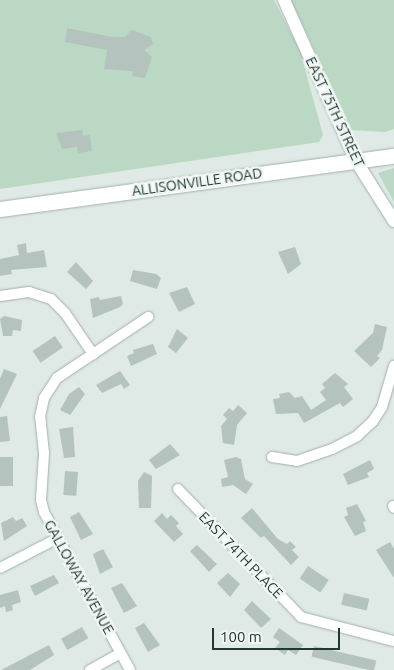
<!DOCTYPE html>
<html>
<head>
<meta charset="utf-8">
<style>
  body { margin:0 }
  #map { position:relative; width:394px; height:670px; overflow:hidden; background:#dfe9e5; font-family:Ubuntu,sans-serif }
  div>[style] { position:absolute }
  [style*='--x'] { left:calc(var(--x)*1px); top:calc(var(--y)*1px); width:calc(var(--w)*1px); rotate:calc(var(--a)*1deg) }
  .green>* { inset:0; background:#bad8c3 }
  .building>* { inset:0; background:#b5c3be; transform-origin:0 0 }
  .roads { filter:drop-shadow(0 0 1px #a3b0ac) drop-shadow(0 0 1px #a3b0ac) }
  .minor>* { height:10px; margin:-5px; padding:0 5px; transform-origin:5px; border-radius:5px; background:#fff }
  .tertiary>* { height:12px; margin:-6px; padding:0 6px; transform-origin:6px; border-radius:6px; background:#fff }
  .secondary>* { height:15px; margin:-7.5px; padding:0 7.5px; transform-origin:7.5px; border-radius:7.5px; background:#fff }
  span { translate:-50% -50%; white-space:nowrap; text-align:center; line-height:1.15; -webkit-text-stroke:5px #eff6f3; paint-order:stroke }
  .street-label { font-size:14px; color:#223732 }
  .scale { position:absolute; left:212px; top:628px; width:128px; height:22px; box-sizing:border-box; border:2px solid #223732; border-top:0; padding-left:6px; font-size:15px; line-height:18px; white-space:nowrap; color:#223732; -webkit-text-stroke:4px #eff6f3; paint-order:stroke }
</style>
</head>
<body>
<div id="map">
  <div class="green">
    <i style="clip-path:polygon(0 0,274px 0,300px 51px,323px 135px,319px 142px,0 189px)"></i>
    <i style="clip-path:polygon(291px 0,394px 0,394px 129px,385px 132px,352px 130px)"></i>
    <i style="clip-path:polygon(394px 168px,394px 202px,378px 173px)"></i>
  </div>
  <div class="building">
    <i style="clip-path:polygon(67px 28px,112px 37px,125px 37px,131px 30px,151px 37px,153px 44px,144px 50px,152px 57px,145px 78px,132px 76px,133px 71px,104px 69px,107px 50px,65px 42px)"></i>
    <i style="clip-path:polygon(82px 130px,83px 136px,90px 135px,92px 151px,78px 153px,77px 147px,62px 149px,56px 133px)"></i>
    <i style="clip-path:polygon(26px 243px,27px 253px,44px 250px,47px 267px,11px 270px,12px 274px,0 276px,0 259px,19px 255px,17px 245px)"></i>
    <i style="clip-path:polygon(295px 247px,301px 264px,288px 274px,278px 252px)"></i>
    <i style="clip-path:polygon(76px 262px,93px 281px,86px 289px,67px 272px)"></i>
    <i style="clip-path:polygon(133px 270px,156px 274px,161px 278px,157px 289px,130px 281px)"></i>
    <i style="clip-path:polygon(187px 287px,195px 304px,179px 312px,169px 293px)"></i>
    <i style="clip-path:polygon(121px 296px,123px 304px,120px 307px,93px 318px,90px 299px,99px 297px,100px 300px)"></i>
    <i style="clip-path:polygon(4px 316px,22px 320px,21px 331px,13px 330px,12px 336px,3px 336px,0 319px)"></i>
    <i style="clip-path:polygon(375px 324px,387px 327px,382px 350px,377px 356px,380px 358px,371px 367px,354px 351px,373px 333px)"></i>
    <i style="clip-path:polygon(177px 329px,188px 338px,176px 353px,168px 347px)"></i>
    <i style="left:55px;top:336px;width:14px;height:27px;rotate:56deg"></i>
    <i style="clip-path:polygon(153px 344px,157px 354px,131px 366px,127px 356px,134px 353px,133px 350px)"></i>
    <i style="clip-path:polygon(4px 369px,17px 374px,0 409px,0 379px)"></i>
    <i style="clip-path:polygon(120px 371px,130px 385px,124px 389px,121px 384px,102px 393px,96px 385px)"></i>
    <i style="clip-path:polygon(335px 373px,348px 384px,344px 387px,353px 399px,343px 407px,340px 403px,304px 423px,298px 413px,276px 414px,273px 399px,280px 398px,279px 394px,289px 392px,295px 398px,302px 396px,311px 410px,326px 400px,320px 392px,325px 388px,322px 384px)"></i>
    <i style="clip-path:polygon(79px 387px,85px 394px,70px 415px,60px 410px,69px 394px)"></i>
    <i style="clip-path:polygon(238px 405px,247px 413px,237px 425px,234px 445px,223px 443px,221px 426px,227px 419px,223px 415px,229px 408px,233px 411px)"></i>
    <i style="clip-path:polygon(7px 416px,10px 441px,0 442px,0 417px)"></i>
    <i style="clip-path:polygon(73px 427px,75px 457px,64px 458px,59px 429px)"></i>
    <i style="clip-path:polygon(170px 444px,180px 455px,156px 469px,149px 460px)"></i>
    <i style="left:0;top:457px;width:13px;height:29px"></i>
    <i style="clip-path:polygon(236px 457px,241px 459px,245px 479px,253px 484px,246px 494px,233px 485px,222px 487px,221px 479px,228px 477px,224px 460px)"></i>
    <i style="clip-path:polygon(370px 460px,374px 469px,367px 473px,369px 477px,348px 485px,343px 474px)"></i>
    <i style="left:65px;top:471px;width:13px;height:24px;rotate:4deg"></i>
    <i style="clip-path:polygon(144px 472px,152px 476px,151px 508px,139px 508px,138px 481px)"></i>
    <i style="clip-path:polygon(357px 504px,366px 521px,363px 522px,366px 531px,355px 536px,344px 517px,348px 515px,346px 508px)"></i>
    <i style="clip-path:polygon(252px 508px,278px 539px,287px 544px,290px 541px,296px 547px,292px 550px,299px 557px,291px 565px,264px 536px,261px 538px,241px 518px)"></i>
    <i style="clip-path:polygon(79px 512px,93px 534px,81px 540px,70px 517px)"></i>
    <i style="clip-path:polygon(162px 513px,167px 519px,171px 515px,179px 523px,176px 526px,183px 534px,174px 542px,154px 521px)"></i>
    <i style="clip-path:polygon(13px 517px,16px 521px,22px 518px,27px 526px,4px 541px,1px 523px)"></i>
    <i style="clip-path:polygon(390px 542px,394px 549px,394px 578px,376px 550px)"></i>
    <i style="clip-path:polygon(197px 545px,217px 564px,209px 572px,190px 551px)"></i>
    <i style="clip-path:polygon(103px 549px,113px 567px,100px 574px,93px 554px)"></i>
    <i style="left:308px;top:566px;width:25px;height:15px;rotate:34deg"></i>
    <i style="clip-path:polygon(228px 573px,240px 584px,230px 597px,217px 583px)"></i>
    <i style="clip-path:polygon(54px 575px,59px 583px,35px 596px,30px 586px)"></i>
    <i style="clip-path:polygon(122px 583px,137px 606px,124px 613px,111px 588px)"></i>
    <i style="clip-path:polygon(18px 590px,21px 602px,12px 605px,13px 610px,6px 612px,5px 606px,0 608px,0 595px)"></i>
    <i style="left:344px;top:593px;width:26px;height:12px;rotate:13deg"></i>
    <i style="clip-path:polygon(252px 601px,271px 619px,261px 628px,244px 610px)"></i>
    <i style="clip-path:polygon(144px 623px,160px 645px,148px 652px,135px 628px)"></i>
    <i style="left:82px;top:627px;width:13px;height:24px;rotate:61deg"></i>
    <i style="clip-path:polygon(279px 628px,303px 645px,296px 655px,288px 650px,285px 655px,275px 648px,280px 642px,273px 637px)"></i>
    <i style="clip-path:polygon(49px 645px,54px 655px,30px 670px,1px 670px)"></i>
    <i style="left:314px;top:646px;width:64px;height:11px;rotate:13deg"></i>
  </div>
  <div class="roads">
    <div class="minor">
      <i style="--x:0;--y:296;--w:29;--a:-8"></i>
      <i style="--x:29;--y:292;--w:23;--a:18"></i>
      <i style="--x:51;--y:299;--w:20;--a:45"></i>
      <i style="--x:65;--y:313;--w:50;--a:55.7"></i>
      <i style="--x:272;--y:457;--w:25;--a:9"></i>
      <i style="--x:297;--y:461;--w:37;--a:-19"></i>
      <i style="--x:332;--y:449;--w:28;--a:-27"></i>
      <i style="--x:357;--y:436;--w:22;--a:-43"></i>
      <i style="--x:373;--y:421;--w:17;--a:-57"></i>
      <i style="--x:382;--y:407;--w:43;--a:-73.7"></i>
      <i style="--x:178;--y:489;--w:178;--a:46.1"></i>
      <i style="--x:301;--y:617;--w:96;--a:14.5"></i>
      <i style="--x:393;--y:506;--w:2;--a:63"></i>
      <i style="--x:0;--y:568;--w:65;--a:-27.3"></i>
      <i style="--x:90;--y:670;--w:35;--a:-29"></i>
      <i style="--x:130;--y:670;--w:180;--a:-118.6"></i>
      <i style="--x:44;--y:512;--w:12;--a:-104"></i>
      <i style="--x:41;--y:500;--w:47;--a:-86.3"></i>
      <i style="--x:44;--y:453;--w:36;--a:-96"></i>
      <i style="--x:40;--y:417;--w:19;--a:-78"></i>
      <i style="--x:44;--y:398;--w:24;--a:-57"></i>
      <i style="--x:57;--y:378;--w:110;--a:-33.8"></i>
    </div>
    <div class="tertiary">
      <i style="--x:284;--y:0;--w:176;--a:65.9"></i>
      <i style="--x:356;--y:161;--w:71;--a:57.7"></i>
    </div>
    <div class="secondary">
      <i style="--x:0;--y:209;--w:398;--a:-7.7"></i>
    </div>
  </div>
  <div class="street-label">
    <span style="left:335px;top:112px;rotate:65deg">EAST 75TH STREET</span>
    <span style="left:197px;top:182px;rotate:-8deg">ALLISONVILLE ROAD</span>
    <span style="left:241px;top:555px;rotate:46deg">EAST 74TH PLACE</span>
    <span style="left:79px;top:577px;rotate:61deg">GALLOWAY AVENUE</span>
  </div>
  <div class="scale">100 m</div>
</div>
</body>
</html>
